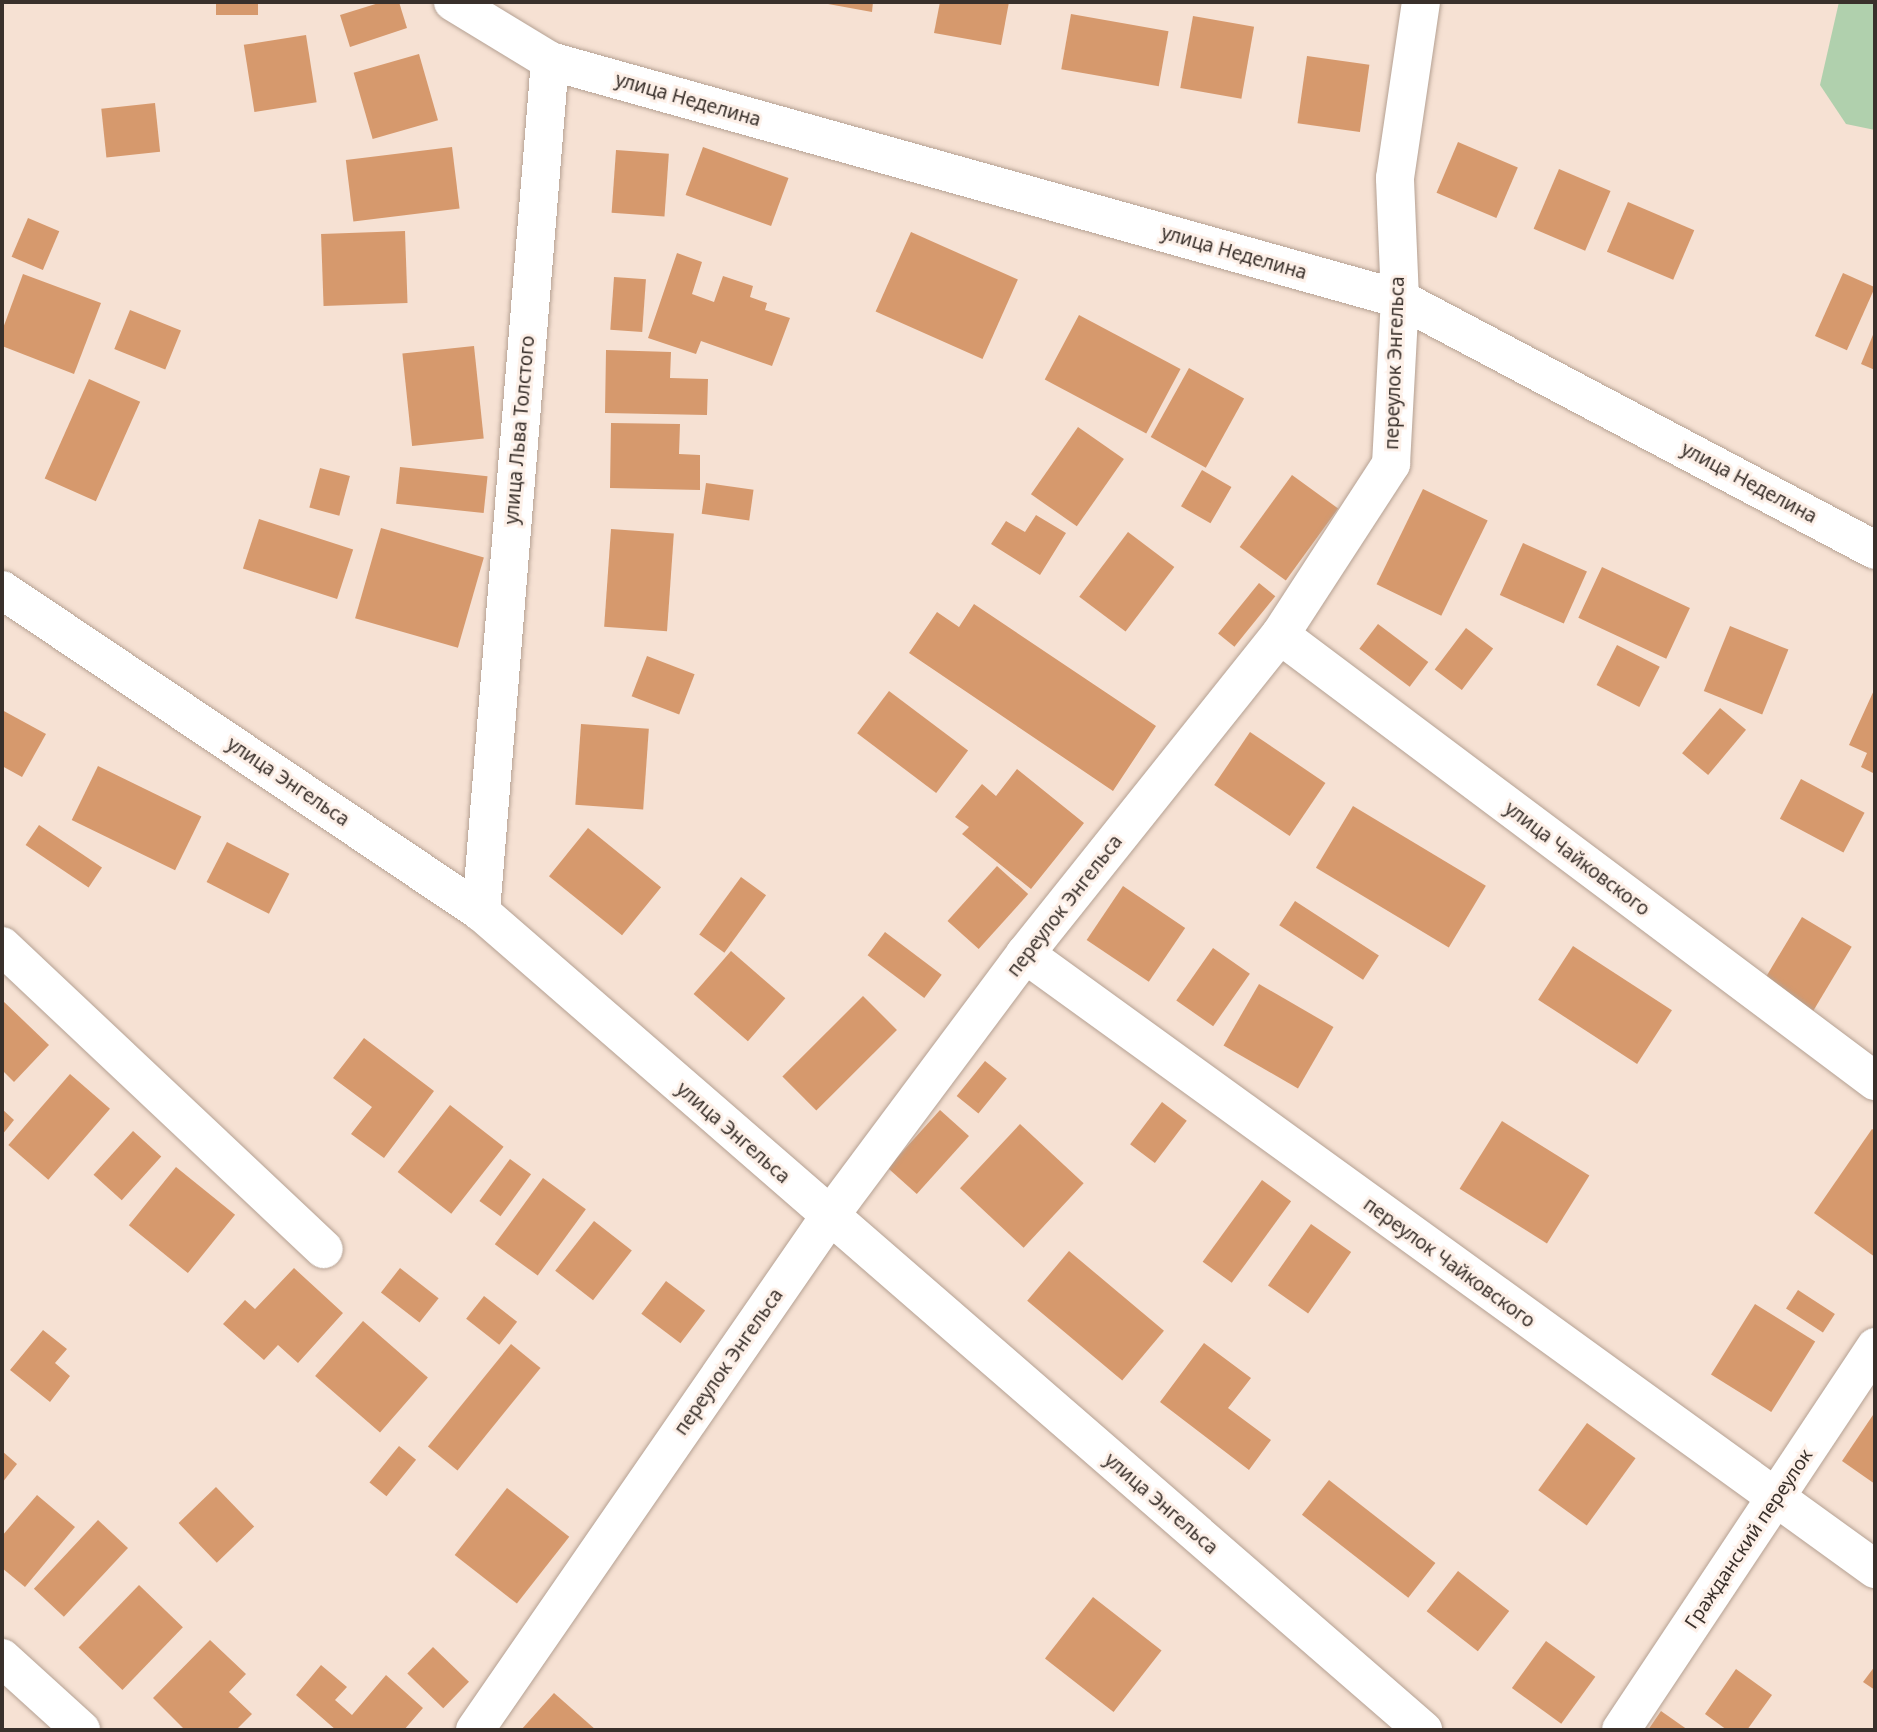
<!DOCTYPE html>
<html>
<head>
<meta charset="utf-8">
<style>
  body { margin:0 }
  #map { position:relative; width:1877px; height:1732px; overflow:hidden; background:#f6e1d3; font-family:"Noto Sans",sans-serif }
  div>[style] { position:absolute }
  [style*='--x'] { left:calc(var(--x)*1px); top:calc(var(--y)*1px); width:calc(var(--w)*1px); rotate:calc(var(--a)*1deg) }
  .green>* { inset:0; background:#b0d0ad }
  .building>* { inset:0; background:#d6996d; transform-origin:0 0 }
  .roads { filter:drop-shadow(0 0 2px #b5a193) drop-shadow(0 0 2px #b5a193) }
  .minor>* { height:38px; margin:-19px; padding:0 19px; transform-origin:19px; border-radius:19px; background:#fff }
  span { translate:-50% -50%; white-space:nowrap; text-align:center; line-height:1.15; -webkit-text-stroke:6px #fdf0e8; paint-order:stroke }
  .street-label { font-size:19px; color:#39302b }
  .frame { position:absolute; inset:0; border:4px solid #39302b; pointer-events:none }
</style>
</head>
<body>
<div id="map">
  <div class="green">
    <i style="clip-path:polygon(1839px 2px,1875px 2px,1875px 130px,1846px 124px,1820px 85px)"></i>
  </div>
  <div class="building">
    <i style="left:216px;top:2px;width:42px;height:13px"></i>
    <i style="clip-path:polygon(382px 2px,399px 2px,407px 28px,350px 47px,340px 15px)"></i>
    <i style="clip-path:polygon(817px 2px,873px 2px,872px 12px)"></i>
    <i style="clip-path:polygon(940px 2px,1009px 2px,1001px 45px,934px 33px)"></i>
    <i style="left:1071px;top:14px;width:99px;height:56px;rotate:10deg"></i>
    <i style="left:1193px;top:16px;width:62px;height:73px;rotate:10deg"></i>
    <i style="left:306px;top:35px;width:68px;height:63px;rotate:81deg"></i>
    <i style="left:419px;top:54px;width:69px;height:68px;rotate:74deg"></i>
    <i style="left:1307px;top:56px;width:63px;height:68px;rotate:8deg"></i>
    <i style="left:155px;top:103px;width:49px;height:54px;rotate:84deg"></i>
    <i style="left:1458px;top:142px;width:65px;height:55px;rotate:23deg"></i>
    <i style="left:452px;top:147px;width:62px;height:107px;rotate:83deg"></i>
    <i style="left:703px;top:147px;width:91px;height:51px;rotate:20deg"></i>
    <i style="left:616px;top:150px;width:53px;height:63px;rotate:4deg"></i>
    <i style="left:1559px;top:169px;width:56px;height:65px;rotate:23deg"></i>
    <i style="left:1628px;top:202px;width:72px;height:54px;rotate:23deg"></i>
    <i style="left:28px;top:218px;width:34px;height:42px;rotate:23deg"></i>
    <i style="left:405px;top:231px;width:72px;height:84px;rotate:88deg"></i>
    <i style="left:911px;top:232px;width:117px;height:87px;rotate:24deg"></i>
    <i style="clip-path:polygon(677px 253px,702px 262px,692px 294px,714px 302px,723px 276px,753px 286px,750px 297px,767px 303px,765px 310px,790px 318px,772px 366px,701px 341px,696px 354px,648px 338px)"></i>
    <i style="left:1843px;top:273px;width:35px;height:69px;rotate:24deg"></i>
    <i style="clip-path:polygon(23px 274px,101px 303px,74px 374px,2px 346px,2px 331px)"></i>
    <i style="left:614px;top:277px;width:32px;height:53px;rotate:4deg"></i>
    <i style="left:130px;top:310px;width:55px;height:42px;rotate:22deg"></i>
    <i style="left:1079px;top:315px;width:115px;height:73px;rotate:28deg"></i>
    <i style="clip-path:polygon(1875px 330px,1875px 370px,1861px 364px)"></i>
    <i style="left:474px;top:346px;width:93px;height:72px;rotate:84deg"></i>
    <i style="clip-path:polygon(606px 350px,671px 352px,670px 378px,708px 379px,707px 415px,605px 413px)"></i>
    <i style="left:1189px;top:368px;width:63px;height:79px;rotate:29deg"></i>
    <i style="left:89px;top:379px;width:56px;height:109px;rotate:24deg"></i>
    <i style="clip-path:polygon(611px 423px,680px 424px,679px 454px,700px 455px,700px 490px,610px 488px)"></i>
    <i style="left:1078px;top:427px;width:56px;height:82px;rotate:35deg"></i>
    <i style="left:400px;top:467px;width:88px;height:37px;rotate:6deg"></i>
    <i style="left:320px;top:468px;width:31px;height:41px;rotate:15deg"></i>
    <i style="left:1202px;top:470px;width:34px;height:42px;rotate:30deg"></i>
    <i style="left:1292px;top:475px;width:57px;height:89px;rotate:36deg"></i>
    <i style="left:706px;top:483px;width:48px;height:31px;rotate:8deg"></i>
    <i style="left:1423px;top:489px;width:72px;height:106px;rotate:26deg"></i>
    <i style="clip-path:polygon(1036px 515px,1066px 533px,1040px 575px,991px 544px,1006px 521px,1025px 532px)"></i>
    <i style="left:259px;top:519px;width:99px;height:52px;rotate:18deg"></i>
    <i style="left:381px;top:528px;width:107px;height:94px;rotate:16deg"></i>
    <i style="left:611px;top:529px;width:63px;height:98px;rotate:4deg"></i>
    <i style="left:1128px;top:532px;width:58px;height:81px;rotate:37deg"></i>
    <i style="left:1523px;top:543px;width:70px;height:57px;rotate:24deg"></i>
    <i style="left:1602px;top:567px;width:97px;height:56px;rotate:25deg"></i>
    <i style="left:1259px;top:583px;width:21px;height:65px;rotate:39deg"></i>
    <i style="clip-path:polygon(974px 604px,1156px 726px,1113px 791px,909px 653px,937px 612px,959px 627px)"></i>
    <i style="left:1378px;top:624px;width:63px;height:31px;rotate:37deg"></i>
    <i style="left:1730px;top:626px;width:63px;height:70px;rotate:22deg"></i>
    <i style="left:1466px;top:628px;width:34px;height:52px;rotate:37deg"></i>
    <i style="left:1617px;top:645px;width:48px;height:45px;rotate:27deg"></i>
    <i style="left:647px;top:656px;width:51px;height:43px;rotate:21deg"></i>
    <i style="clip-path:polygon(1875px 688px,1875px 774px,1861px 767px,1867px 753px,1849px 745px)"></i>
    <i style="left:889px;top:691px;width:99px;height:53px;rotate:37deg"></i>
    <i style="left:1720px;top:708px;width:34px;height:59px;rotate:40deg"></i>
    <i style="clip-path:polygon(2px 710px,46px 734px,22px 777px,2px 766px)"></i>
    <i style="left:581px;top:724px;width:68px;height:81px;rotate:4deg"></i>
    <i style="left:1250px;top:732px;width:91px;height:64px;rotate:34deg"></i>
    <i style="left:98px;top:766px;width:115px;height:60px;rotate:26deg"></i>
    <i style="clip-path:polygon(1017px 769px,1084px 823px,1031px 889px,962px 834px,969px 827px,955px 817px,982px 784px,996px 796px)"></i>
    <i style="left:1801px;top:779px;width:72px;height:45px;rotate:28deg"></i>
    <i style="left:1353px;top:806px;width:155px;height:72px;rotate:31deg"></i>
    <i style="left:39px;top:825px;width:76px;height:24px;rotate:34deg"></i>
    <i style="left:588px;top:828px;width:94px;height:62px;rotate:39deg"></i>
    <i style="left:227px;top:842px;width:70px;height:45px;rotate:27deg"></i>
    <i style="left:997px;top:866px;width:42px;height:74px;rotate:42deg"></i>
    <i style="left:741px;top:877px;width:31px;height:71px;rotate:36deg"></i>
    <i style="left:1123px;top:886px;width:75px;height:65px;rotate:34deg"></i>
    <i style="left:1295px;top:901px;width:100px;height:29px;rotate:33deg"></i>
    <i style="left:1802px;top:917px;width:58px;height:79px;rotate:31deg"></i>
    <i style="left:885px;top:932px;width:71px;height:29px;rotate:37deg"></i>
    <i style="left:1573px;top:946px;width:118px;height:64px;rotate:33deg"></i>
    <i style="left:1213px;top:948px;width:45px;height:64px;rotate:35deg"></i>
    <i style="left:731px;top:951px;width:72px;height:57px;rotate:41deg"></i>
    <i style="left:1259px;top:984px;width:86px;height:71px;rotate:30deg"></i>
    <i style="left:863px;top:996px;width:48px;height:114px;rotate:45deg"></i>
    <i style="clip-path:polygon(2px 1000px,49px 1045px,14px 1082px,2px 1070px)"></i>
    <i style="clip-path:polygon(364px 1038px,434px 1091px,384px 1158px,351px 1134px,372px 1107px,333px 1078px)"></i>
    <i style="left:985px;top:1061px;width:28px;height:45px;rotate:39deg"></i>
    <i style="left:70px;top:1074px;width:53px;height:94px;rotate:41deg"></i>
    <i style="left:1162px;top:1102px;width:31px;height:53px;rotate:37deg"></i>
    <i style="left:450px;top:1105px;width:68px;height:85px;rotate:38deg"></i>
    <i style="clip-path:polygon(2px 1109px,14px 1120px,2px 1135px)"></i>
    <i style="left:940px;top:1110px;width:39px;height:78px;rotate:42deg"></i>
    <i style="left:1502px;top:1121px;width:103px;height:80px;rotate:32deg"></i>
    <i style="left:1020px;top:1124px;width:87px;height:88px;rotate:43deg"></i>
    <i style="clip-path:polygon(1872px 1129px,1875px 1131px,1875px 1257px,1814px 1213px)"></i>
    <i style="left:133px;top:1131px;width:38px;height:59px;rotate:42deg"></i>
    <i style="left:510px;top:1159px;width:26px;height:52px;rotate:36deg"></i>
    <i style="left:176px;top:1167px;width:76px;height:75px;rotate:39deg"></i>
    <i style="left:543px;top:1178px;width:53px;height:82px;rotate:36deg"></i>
    <i style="left:1262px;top:1180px;width:36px;height:101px;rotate:36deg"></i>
    <i style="left:594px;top:1221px;width:48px;height:63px;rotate:38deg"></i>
    <i style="left:1311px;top:1224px;width:49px;height:75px;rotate:35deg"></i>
    <i style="left:1069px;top:1251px;width:124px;height:65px;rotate:40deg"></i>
    <i style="clip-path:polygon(294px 1268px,343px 1313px,298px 1363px,278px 1345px,264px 1360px,223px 1324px,245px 1300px,255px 1309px)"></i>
    <i style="left:400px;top:1268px;width:49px;height:31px;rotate:38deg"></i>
    <i style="left:666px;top:1281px;width:49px;height:41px;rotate:37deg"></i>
    <i style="left:1798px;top:1290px;width:44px;height:22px;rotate:33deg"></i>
    <i style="left:484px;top:1296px;width:42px;height:29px;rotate:38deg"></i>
    <i style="left:1755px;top:1304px;width:71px;height:83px;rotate:32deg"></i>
    <i style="left:363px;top:1321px;width:86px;height:73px;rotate:41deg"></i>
    <i style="clip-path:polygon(43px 1330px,67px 1349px,55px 1363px,70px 1376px,50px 1402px,10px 1370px)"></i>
    <i style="clip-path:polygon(1204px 1343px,1251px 1378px,1228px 1408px,1271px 1440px,1249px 1470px,1160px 1402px)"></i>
    <i style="left:511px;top:1344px;width:38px;height:132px;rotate:39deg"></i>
    <i style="clip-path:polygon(1875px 1412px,1875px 1484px,1842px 1461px)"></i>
    <i style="left:1587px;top:1423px;width:60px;height:83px;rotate:36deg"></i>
    <i style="left:399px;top:1446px;width:22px;height:47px;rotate:39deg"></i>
    <i style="clip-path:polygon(2px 1451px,17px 1464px,2px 1483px)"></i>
    <i style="left:1329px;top:1480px;width:135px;height:44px;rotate:38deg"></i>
    <i style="left:216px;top:1487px;width:55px;height:52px;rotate:46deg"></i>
    <i style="left:507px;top:1488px;width:79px;height:85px;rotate:38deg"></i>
    <i style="clip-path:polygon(37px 1495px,75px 1527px,25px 1587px,2px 1568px,2px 1536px)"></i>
    <i style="left:98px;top:1520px;width:41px;height:94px;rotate:43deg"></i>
    <i style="left:1458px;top:1571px;width:65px;height:51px;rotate:38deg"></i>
    <i style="left:139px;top:1585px;width:61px;height:87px;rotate:44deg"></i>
    <i style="left:1093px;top:1597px;width:87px;height:78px;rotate:38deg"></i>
    <i style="clip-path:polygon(210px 1640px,246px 1674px,229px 1692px,252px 1714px,236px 1730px,185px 1730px,153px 1698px)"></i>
    <i style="left:1546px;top:1641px;width:61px;height:58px;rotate:36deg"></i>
    <i style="left:433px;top:1647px;width:50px;height:37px;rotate:44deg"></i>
    <i style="clip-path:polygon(321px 1665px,347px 1687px,335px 1700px,352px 1715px,386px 1675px,423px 1708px,404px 1730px,336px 1730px,296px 1695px)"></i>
    <i style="clip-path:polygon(1875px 1666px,1875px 1690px,1863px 1682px)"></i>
    <i style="clip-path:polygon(1736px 1669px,1772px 1695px,1747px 1730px,1727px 1730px,1705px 1714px)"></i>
    <i style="clip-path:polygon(554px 1693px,596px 1730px,521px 1730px)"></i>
    <i style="clip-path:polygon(1661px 1711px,1688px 1730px,1648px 1730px)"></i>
  </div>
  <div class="roads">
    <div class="minor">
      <i style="--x:453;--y:2;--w:114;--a:31.3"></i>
      <i style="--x:550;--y:61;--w:854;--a:94.64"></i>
      <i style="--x:550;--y:61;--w:883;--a:15.64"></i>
      <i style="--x:1400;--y:299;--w:537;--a:27.85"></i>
      <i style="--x:2;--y:590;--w:577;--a:33.91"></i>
      <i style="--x:481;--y:912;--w:1248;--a:40.97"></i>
      <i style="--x:1280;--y:635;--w:744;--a:36.85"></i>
      <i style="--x:2;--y:946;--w:442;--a:43.3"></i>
      <i style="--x:1025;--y:954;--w:1049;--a:35.89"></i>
      <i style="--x:2;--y:1658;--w:107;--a:42.3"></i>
      <i style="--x:475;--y:1730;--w:623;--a:-55.39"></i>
      <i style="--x:829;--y:1217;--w:328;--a:-53.3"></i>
      <i style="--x:1025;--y:954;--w:408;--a:-51.4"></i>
      <i style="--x:1280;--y:635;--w:204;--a:-57"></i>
      <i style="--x:1391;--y:464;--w:165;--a:-86.9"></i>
      <i style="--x:1400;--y:299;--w:121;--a:-92.4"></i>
      <i style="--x:1395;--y:178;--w:178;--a:-81.6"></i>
      <i style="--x:1621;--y:1730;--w:460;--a:-56.4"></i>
    </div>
  </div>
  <div class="street-label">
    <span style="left:688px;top:100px;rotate:16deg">улица Неделина</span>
    <span style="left:1234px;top:253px;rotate:16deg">улица Неделина</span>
    <span style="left:1395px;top:363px;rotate:-88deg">переулок Энгельса</span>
    <span style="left:520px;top:430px;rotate:-85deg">улица Льва Толстого</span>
    <span style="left:1749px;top:483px;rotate:28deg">улица Неделина</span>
    <span style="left:288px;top:782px;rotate:34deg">улица Энгельса</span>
    <span style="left:1577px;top:859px;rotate:37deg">улица Чайковского</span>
    <span style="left:1065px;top:906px;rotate:-52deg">переулок Энгельса</span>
    <span style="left:733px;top:1133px;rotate:41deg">улица Энгельса</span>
    <span style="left:1449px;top:1263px;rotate:36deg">переулок Чайковского</span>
    <span style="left:729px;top:1362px;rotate:-55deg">переулок Энгельса</span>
    <span style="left:1161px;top:1504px;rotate:41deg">улица Энгельса</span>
    <span style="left:1749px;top:1539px;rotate:-56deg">Гражданский переулок</span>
  </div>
  <div class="frame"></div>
</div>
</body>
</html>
